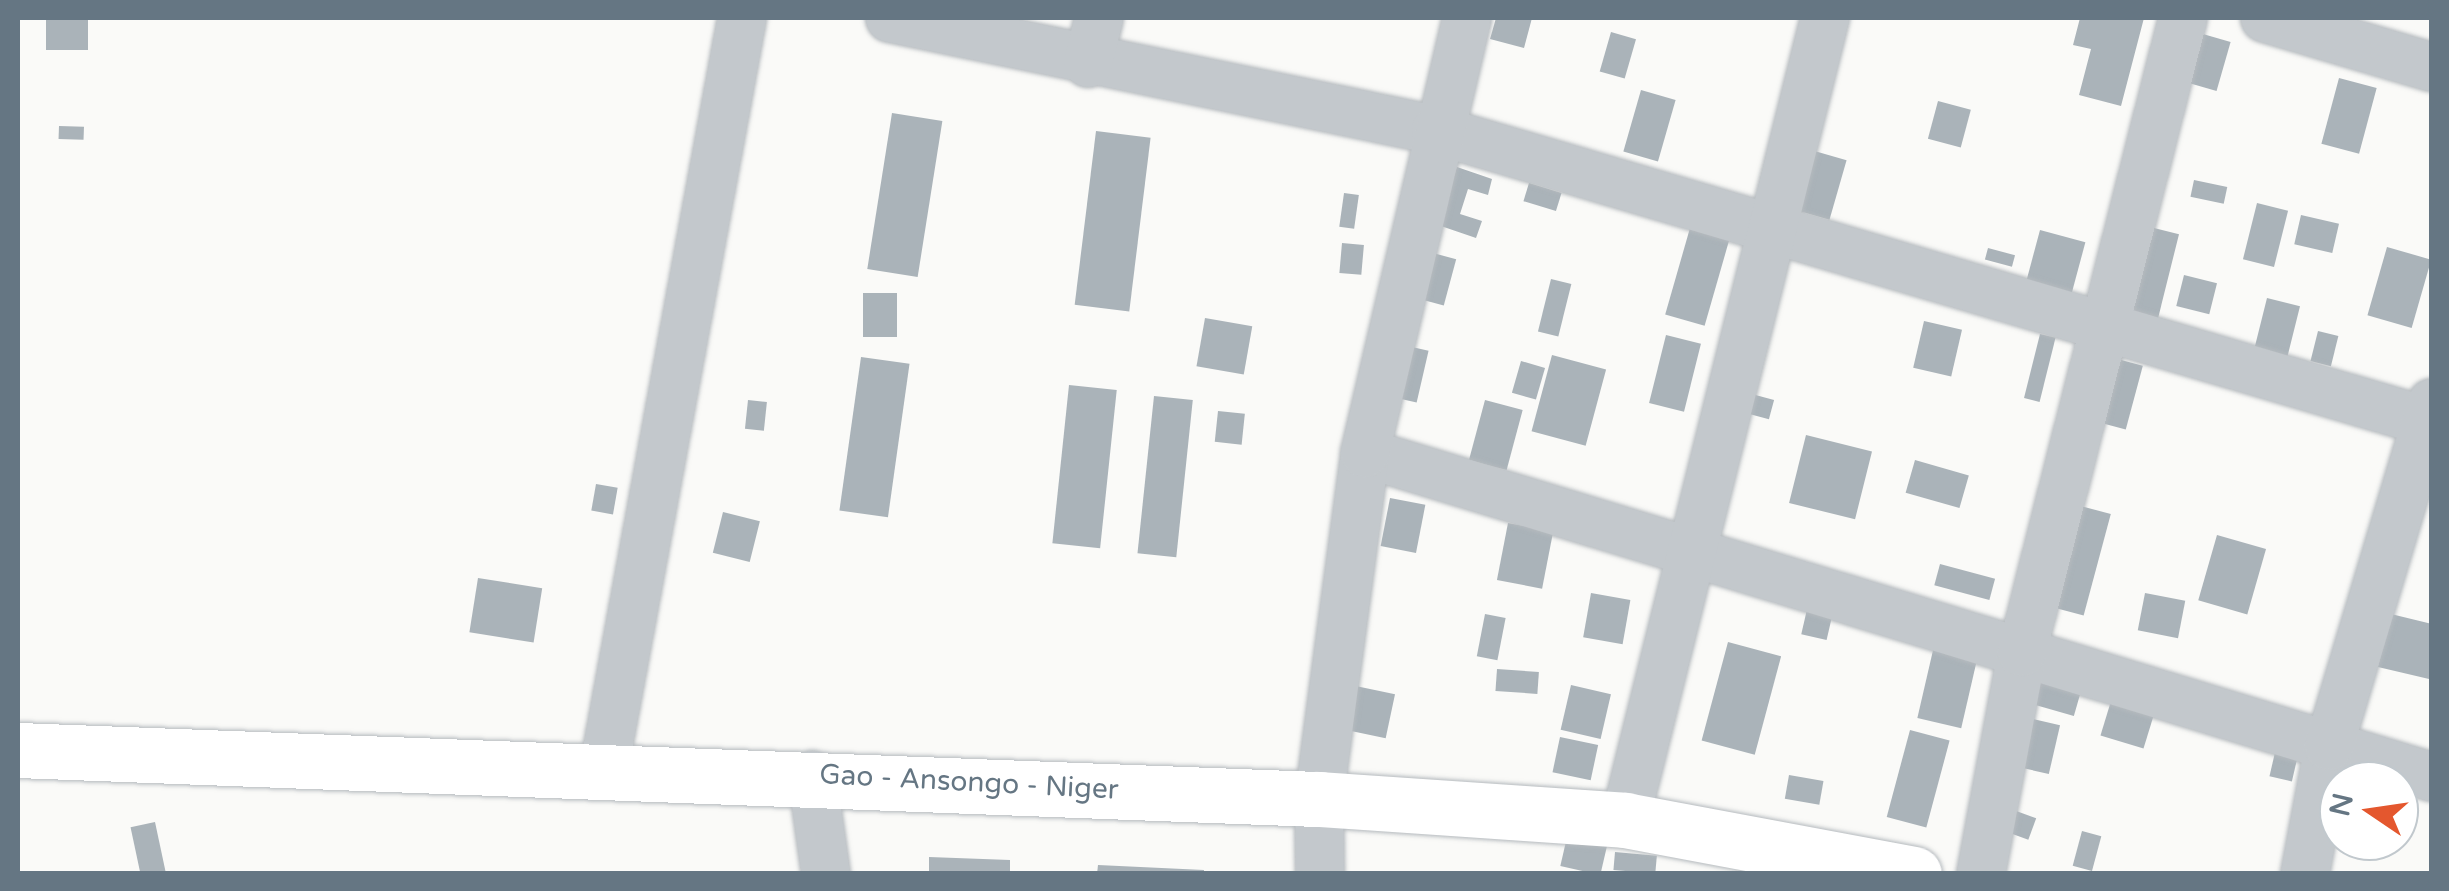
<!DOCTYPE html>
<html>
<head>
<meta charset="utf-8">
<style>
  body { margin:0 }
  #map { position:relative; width:2449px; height:891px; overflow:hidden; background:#fafaf8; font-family:"Varela Round",sans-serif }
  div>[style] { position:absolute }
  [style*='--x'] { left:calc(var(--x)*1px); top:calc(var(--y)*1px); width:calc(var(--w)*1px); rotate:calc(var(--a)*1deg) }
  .building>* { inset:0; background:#aab3b9; transform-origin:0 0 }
  .roads { filter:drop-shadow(0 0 2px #b5babe) drop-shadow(0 0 2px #b5babe) }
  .minor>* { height:48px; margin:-24px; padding:0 24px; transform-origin:24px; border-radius:24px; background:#c3c8cc }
  .major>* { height:55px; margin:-27.5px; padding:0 27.5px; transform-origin:27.5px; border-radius:27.5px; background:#fff }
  span { translate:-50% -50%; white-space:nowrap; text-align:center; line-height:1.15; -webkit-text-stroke:10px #fff; paint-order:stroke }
  .street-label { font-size:28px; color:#657683 }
  .frame { position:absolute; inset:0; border:20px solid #657683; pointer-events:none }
  .north { position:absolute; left:2319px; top:761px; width:100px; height:100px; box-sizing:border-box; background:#fff; border:2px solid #c1c8cd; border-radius:50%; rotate:283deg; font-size:28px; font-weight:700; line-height:40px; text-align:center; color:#657683 }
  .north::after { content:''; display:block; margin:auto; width:35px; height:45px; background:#e4572e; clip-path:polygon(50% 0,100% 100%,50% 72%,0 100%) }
</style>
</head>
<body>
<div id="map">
  <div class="building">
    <i style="left:46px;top:18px;width:42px;height:32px"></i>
    <i style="clip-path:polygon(1496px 18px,1532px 18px,1524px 48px,1490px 39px)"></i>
    <i style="clip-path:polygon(2080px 18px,2144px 18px,2121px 106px,2079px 95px,2091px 49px,2073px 45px)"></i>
    <i style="left:1611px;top:32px;width:26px;height:41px;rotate:16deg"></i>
    <i style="left:2196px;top:32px;width:36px;height:51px;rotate:16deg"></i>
    <i style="left:2339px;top:78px;width:39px;height:68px;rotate:15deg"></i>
    <i style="left:1641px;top:90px;width:36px;height:64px;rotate:16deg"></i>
    <i style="left:1938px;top:101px;width:34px;height:39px;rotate:15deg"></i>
    <i style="left:892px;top:113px;width:51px;height:158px;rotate:9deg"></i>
    <i style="left:59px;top:126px;width:25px;height:13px;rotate:2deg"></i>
    <i style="left:1096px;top:131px;width:55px;height:175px;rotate:7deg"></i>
    <i style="left:1811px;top:150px;width:37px;height:62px;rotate:16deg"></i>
    <i style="clip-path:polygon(1457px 167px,1492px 179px,1488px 195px,1468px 189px,1460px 214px,1482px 221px,1476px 238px,1438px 225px)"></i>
    <i style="left:2194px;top:180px;width:34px;height:17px;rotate:12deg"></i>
    <i style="left:1529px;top:183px;width:34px;height:19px;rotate:17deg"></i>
    <i style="left:1344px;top:193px;width:15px;height:34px;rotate:8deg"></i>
    <i style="left:2257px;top:203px;width:32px;height:58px;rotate:14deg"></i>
    <i style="left:2301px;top:215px;width:39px;height:30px;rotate:13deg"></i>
    <i style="left:2146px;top:226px;width:34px;height:92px;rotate:14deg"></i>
    <i style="left:1690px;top:228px;width:41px;height:90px;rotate:16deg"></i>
    <i style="left:2040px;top:230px;width:47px;height:53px;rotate:15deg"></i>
    <i style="left:1342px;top:243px;width:22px;height:30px;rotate:5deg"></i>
    <i style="left:2387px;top:247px;width:46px;height:71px;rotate:16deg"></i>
    <i style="left:1988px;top:248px;width:28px;height:12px;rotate:15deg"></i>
    <i style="left:1433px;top:253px;width:24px;height:48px;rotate:15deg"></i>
    <i style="left:2184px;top:275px;width:34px;height:32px;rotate:14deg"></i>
    <i style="left:1551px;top:279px;width:21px;height:54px;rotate:14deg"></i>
    <i style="left:863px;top:293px;width:34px;height:44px"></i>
    <i style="left:2267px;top:298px;width:34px;height:52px;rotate:14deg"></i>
    <i style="left:1205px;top:318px;width:48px;height:49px;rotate:10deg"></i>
    <i style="left:1924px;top:321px;width:39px;height:48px;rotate:13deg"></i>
    <i style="left:2318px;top:331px;width:21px;height:31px;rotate:14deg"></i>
    <i style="left:2040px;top:334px;width:16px;height:66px;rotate:14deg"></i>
    <i style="left:1666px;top:335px;width:36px;height:70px;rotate:14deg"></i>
    <i style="left:1412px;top:347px;width:17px;height:53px;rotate:13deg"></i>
    <i style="left:1552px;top:355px;width:56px;height:79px;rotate:15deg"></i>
    <i style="left:861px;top:357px;width:49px;height:155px;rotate:8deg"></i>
    <i style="left:2110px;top:357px;width:34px;height:66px;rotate:15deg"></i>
    <i style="left:1521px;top:361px;width:25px;height:33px;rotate:16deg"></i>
    <i style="left:1069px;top:385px;width:48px;height:159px;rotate:6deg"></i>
    <i style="left:1748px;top:393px;width:27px;height:20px;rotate:15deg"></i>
    <i style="left:1154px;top:396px;width:39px;height:158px;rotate:6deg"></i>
    <i style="left:748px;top:400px;width:19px;height:29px;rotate:6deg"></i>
    <i style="left:1485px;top:400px;width:39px;height:62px;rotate:15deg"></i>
    <i style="left:1218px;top:411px;width:27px;height:31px;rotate:6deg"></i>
    <i style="left:1806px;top:435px;width:68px;height:70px;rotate:14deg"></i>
    <i style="left:1915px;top:460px;width:56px;height:34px;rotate:16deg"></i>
    <i style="left:596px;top:484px;width:22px;height:27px;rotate:10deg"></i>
    <i style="left:1390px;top:498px;width:36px;height:49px;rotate:11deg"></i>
    <i style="left:2077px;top:505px;width:35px;height:105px;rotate:15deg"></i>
    <i style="left:723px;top:512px;width:38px;height:42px;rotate:14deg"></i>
    <i style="left:1508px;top:523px;width:46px;height:58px;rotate:11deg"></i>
    <i style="left:2217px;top:535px;width:51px;height:68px;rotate:16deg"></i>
    <i style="left:1940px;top:564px;width:57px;height:22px;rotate:15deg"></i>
    <i style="left:478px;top:578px;width:65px;height:55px;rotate:9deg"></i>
    <i style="left:1591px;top:593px;width:40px;height:45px;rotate:10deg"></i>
    <i style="left:2145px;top:593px;width:41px;height:38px;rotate:11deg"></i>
    <i style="left:1808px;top:605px;width:26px;height:30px;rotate:13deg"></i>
    <i style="left:1485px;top:614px;width:21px;height:43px;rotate:11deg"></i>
    <i style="clip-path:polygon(2391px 614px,2432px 624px,2429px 679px,2378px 667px)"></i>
    <i style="left:1728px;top:642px;width:55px;height:102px;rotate:15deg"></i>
    <i style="left:1934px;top:646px;width:45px;height:74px;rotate:13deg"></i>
    <i style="left:1497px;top:669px;width:42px;height:22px;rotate:4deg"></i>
    <i style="left:2032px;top:677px;width:51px;height:26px;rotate:16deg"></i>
    <i style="left:1351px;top:685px;width:45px;height:45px;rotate:12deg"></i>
    <i style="left:1571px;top:685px;width:41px;height:46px;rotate:13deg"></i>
    <i style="left:2111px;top:701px;width:45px;height:36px;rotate:17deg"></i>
    <i style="left:2024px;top:717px;width:37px;height:50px;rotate:13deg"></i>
    <i style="left:1910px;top:730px;width:41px;height:90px;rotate:15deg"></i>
    <i style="left:1560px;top:737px;width:39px;height:36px;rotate:12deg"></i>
    <i style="left:2276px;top:748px;width:23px;height:29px;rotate:13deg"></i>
    <i style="left:1789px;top:775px;width:35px;height:24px;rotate:10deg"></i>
    <i style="left:2008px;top:808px;width:30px;height:23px;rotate:20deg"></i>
    <i style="left:155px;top:822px;width:53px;height:25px;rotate:78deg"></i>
    <i style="left:1570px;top:824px;width:41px;height:43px;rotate:13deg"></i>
    <i style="left:2082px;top:831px;width:20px;height:36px;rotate:15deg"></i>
    <i style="left:1615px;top:852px;width:42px;height:18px;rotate:5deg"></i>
    <i style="clip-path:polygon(929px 857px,1010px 860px,1010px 874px,929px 874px)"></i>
    <i style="clip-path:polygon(1098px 865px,1204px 870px,1204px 874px,1097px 874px)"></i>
  </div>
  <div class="roads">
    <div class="minor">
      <i style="--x:890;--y:18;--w:557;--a:11.59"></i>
      <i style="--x:1436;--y:130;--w:1038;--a:16.39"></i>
      <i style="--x:2265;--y:18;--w:174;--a:16.4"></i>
      <i style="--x:1088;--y:63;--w:46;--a:-76.3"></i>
      <i style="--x:1365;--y:453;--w:1115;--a:16.89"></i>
      <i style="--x:604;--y:768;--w:763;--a:-79.57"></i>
      <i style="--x:812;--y:775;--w:100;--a:82"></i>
      <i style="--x:1625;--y:820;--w:827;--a:-76"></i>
      <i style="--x:1320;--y:874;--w:75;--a:-90.8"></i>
      <i style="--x:1319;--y:799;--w:349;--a:-82.4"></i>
      <i style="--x:1365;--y:453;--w:447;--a:-76.8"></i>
      <i style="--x:1981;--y:874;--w:226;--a:-79.5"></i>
      <i style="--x:2022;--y:652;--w:654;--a:-75.75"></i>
      <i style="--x:2305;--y:874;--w:130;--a:-79.4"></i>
      <i style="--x:2329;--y:746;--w:358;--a:-73.3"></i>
    </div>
    <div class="major">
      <i style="--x:18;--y:750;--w:1302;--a:2.16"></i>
      <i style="--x:1319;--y:799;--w:307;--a:3.9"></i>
      <i style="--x:1625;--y:820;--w:294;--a:10.6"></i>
    </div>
  </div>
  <div class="street-label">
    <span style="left:969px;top:782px;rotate:3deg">Gao - Ansongo - Niger</span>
  </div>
  <div class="frame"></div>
  <div class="north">N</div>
</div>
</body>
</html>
